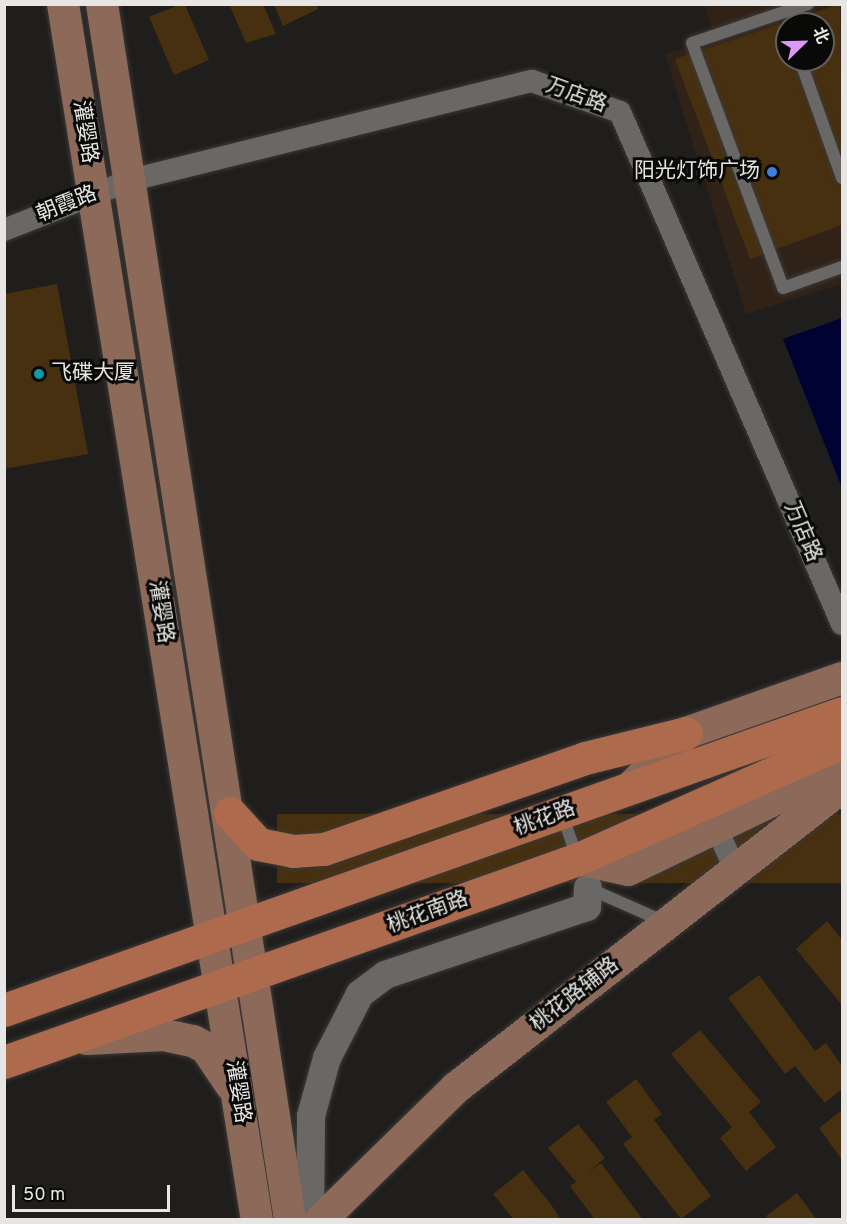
<!DOCTYPE html>
<html>
<head>
<meta charset="utf-8">
<style>
  body { margin:0 }
  #map { position:relative; width:847px; height:1224px; overflow:hidden; background:#201e1c; font-family:Overpass,"Noto Sans SC",sans-serif }
  div>[style] { position:absolute }
  [style*='--x'] { left:calc(var(--x)*1px); top:calc(var(--y)*1px); width:calc(var(--w)*1px); rotate:calc(var(--a)*1deg) }
  .commercial>* { inset:0; background:#312217 }
  .water>* { inset:0; background:#000232 }
  .building>* { inset:0; background:#47300f; transform-origin:0 0 }
  .roads { filter:drop-shadow(0 0 2px #3b3938) drop-shadow(0 0 2px #3b3938) }
  .service>* { height:12px; margin:-6px; padding:0 6px; transform-origin:6px; border-radius:6px; background:#6a6866 }
  .minor>* { height:22px; margin:-11px; padding:0 11px; transform-origin:11px; border-radius:11px; background:#6a6866 }
  .tertiary>* { height:28px; margin:-14px; padding:0 14px; transform-origin:14px; border-radius:14px; background:#6a6866 }
  .secondary>* { height:32px; margin:-16px; padding:0 16px; transform-origin:16px; border-radius:16px; background:#8c6959 }
  .primary>* { height:33px; margin:-16.5px; padding:0 16.5px; transform-origin:16.5px; border-radius:16.5px; background:#ae6a4c }
  .dots>* { width:16px; height:16px; translate:-50% -50%; box-sizing:border-box; border:3px solid #090908; border-radius:50% }
  span { translate:-50% -50%; white-space:nowrap; text-align:center; line-height:1.15; -webkit-text-stroke:6px #090908; paint-order:stroke }
  .street-label { font-size:21px; color:#e8e6e5 }
  .poi-label { font-size:21px; color:#e8e6e5 }
  .right { translate:-100% -50%; text-align:right }
  .left { translate:0 -50%; text-align:left }
  .frame { position:absolute; inset:0; border:6px solid #e8e6e5; pointer-events:none }
  .north { position:absolute; left:775px; top:12px; width:60px; height:60px; box-sizing:border-box; background:#090908; border:2px solid #626160; border-radius:50%; rotate:67deg; font-size:16px; font-weight:700; line-height:24px; text-align:center; color:#e8e6e5 }
  .north::after { content:''; display:block; margin:auto; width:21px; height:27px; background:#d99af7; clip-path:polygon(50% 0,100% 100%,50% 72%,0 100%) }
  .scale { position:absolute; left:12px; top:1185px; width:158px; height:27px; box-sizing:border-box; border:3px solid #e8e6e5; border-top:0; padding-left:8px; font-size:18px; line-height:21px; white-space:nowrap; color:#e8e6e5; -webkit-text-stroke:4px #090908; paint-order:stroke }
</style>
</head>
<body>
<div id="map">
  <div class="commercial">
    <i style="clip-path:polygon(evenodd,705px 5px,842px 5px,842px 284px,746px 314px,665px 54px,714px 41px,705px 5px,787px 24px,823px 24px,823px 60px,787px 60px,787px 24px)"></i>
  </div>
  <div class="water">
    <i style="clip-path:polygon(842px 318px,842px 488px,783px 339px)"></i>
  </div>
  <div class="building">
    <i style="clip-path:polygon(229px 4px,263px 4px,276px 34px,246px 43px)"></i>
    <i style="clip-path:polygon(274px 4px,317px 4px,318px 9px,283px 26px)"></i>
    <i style="clip-path:polygon(evenodd,840px 4px,842px 225px,750px 259px,675px 59px,840px 4px,787px 24px,823px 24px,823px 60px,787px 60px,787px 24px)"></i>
    <i style="clip-path:polygon(179px 5px,185px 5px,209px 60px,174px 75px,149px 17px)"></i>
    <i style="clip-path:polygon(57px 284px,88px 454px,4px 469px,4px 294px)"></i>
    <i style="left:842px;top:814px;width:69px;height:565px;rotate:90deg"></i>
    <i style="clip-path:polygon(827px 921px,842px 940px,842px 1005px,796px 949px)"></i>
    <i style="clip-path:polygon(759px 975px,815px 1051px,826px 1043px,842px 1066px,842px 1089px,825px 1103px,795px 1066px,785px 1074px,728px 998px)"></i>
    <i style="clip-path:polygon(700px 1030px,761px 1102px,749px 1112px,776px 1147px,746px 1171px,720px 1138px,732px 1127px,671px 1054px)"></i>
    <i style="clip-path:polygon(636px 1079px,662px 1114px,654px 1120px,711px 1196px,681px 1219px,623px 1144px,632px 1137px,606px 1102px)"></i>
    <i style="clip-path:polygon(842px 1110px,842px 1160px,819px 1128px)"></i>
    <i style="clip-path:polygon(578px 1124px,605px 1158px,587px 1173px,601px 1163px,643px 1220px,595px 1220px,570px 1186px,576px 1182px,548px 1148px)"></i>
    <i style="clip-path:polygon(523px 1170px,550px 1203px,561px 1220px,532px 1220px,537px 1214px,531px 1220px,514px 1220px,493px 1194px)"></i>
    <i style="clip-path:polygon(797px 1193px,817px 1220px,769px 1220px,766px 1216px)"></i>
  </div>
  <div class="roads">
    <div class="service">
      <i style="--x:808;--y:4;--w:122;--a:161.4"></i>
      <i style="--x:692;--y:43;--w:261;--a:69.6"></i>
      <i style="--x:783;--y:288;--w:63;--a:-19.6"></i>
      <i style="--x:800;--y:60;--w:125;--a:70.4"></i>
      <i style="--x:562;--y:814;--w:46;--a:70.8"></i>
      <i style="--x:588;--y:888;--w:84;--a:23.8"></i>
    </div>
    <div class="minor">
      <i style="--x:4;--y:230;--w:136;--a:-21.5"></i>
      <i style="--x:131;--y:180;--w:413;--a:-13.9"></i>
      <i style="--x:532;--y:81;--w:93;--a:19.4"></i>
      <i style="--x:620;--y:112;--w:558;--a:66.56"></i>
      <i style="--x:716;--y:827;--w:46;--a:65.7"></i>
    </div>
    <div class="tertiary">
      <i style="--x:310;--y:1220;--w:104;--a:-89.4"></i>
      <i style="--x:311;--y:1116;--w:60;--a:-74.6"></i>
      <i style="--x:327;--y:1058;--w:72;--a:-62.7"></i>
      <i style="--x:360;--y:994;--w:31;--a:-37"></i>
      <i style="--x:385;--y:975;--w:213;--a:-18.6"></i>
      <i style="--x:587;--y:907;--w:19;--a:-87"></i>
    </div>
    <div class="secondary">
      <i style="--x:63;--y:4;--w:1231;--a:80.94"></i>
      <i style="--x:102;--y:4;--w:1230;--a:81.21"></i>
      <i style="--x:629;--y:789;--w:80;--a:-44.5"></i>
      <i style="--x:686;--y:733;--w:165;--a:-19.4"></i>
      <i style="--x:578;--y:859;--w:51;--a:12.4"></i>
      <i style="--x:628;--y:870;--w:237;--a:-25.7"></i>
      <i style="--x:87;--y:1039;--w:77;--a:-3"></i>
      <i style="--x:164;--y:1035;--w:30;--a:12"></i>
      <i style="--x:193;--y:1041;--w:15;--a:28"></i>
      <i style="--x:206;--y:1048;--w:45;--a:56"></i>
      <i style="--x:321;--y:1220;--w:190;--a:-44.4"></i>
      <i style="--x:457;--y:1087;--w:488;--a:-37.9"></i>
    </div>
    <div class="primary">
      <i style="--x:230;--y:813;--w:42;--a:47.9"></i>
      <i style="--x:258;--y:844;--w:36;--a:11"></i>
      <i style="--x:293;--y:851;--w:31;--a:-4"></i>
      <i style="--x:324;--y:849;--w:276;--a:-19.2"></i>
      <i style="--x:585;--y:758;--w:104;--a:-13.9"></i>
      <i style="--x:4;--y:1010;--w:889;--a:-19.52"></i>
      <i style="--x:4;--y:1062;--w:609;--a:-19.48"></i>
      <i style="--x:578;--y:859;--w:289;--a:-23.9"></i>
    </div>
  </div>
  <div class="dots">
    <i style="left:772px;top:172px;background:#3f7fe0"></i>
    <i style="left:39px;top:374px;background:#0f9aa8"></i>
  </div>
  <div class="street-label">
    <span style="left:576px;top:96px;rotate:20deg">万店路</span>
    <span style="left:84px;top:132px;rotate:81deg">灌婴路</span>
    <span style="left:67px;top:205px;rotate:-22deg">朝霞路</span>
    <span style="left:802px;top:532px;rotate:67deg">万店路</span>
    <span style="left:160px;top:612px;rotate:81deg">灌婴路</span>
    <span style="left:545px;top:819px;rotate:-20deg">桃花路</span>
    <span style="left:428px;top:913px;rotate:-20deg">桃花南路</span>
    <span style="left:575px;top:995px;rotate:-38deg">桃花路辅路</span>
    <span style="left:237px;top:1092px;rotate:81deg">灌婴路</span>
  </div>
  <div class="poi-label">
    <span class="right" style="left:760px;top:172px">阳光灯饰广场</span>
    <span class="left" style="left:51px;top:374px">飞碟大厦</span>
  </div>
  <div class="frame"></div>
  <div class="north">北</div>
  <div class="scale">50 m</div>
</div>
</body>
</html>
